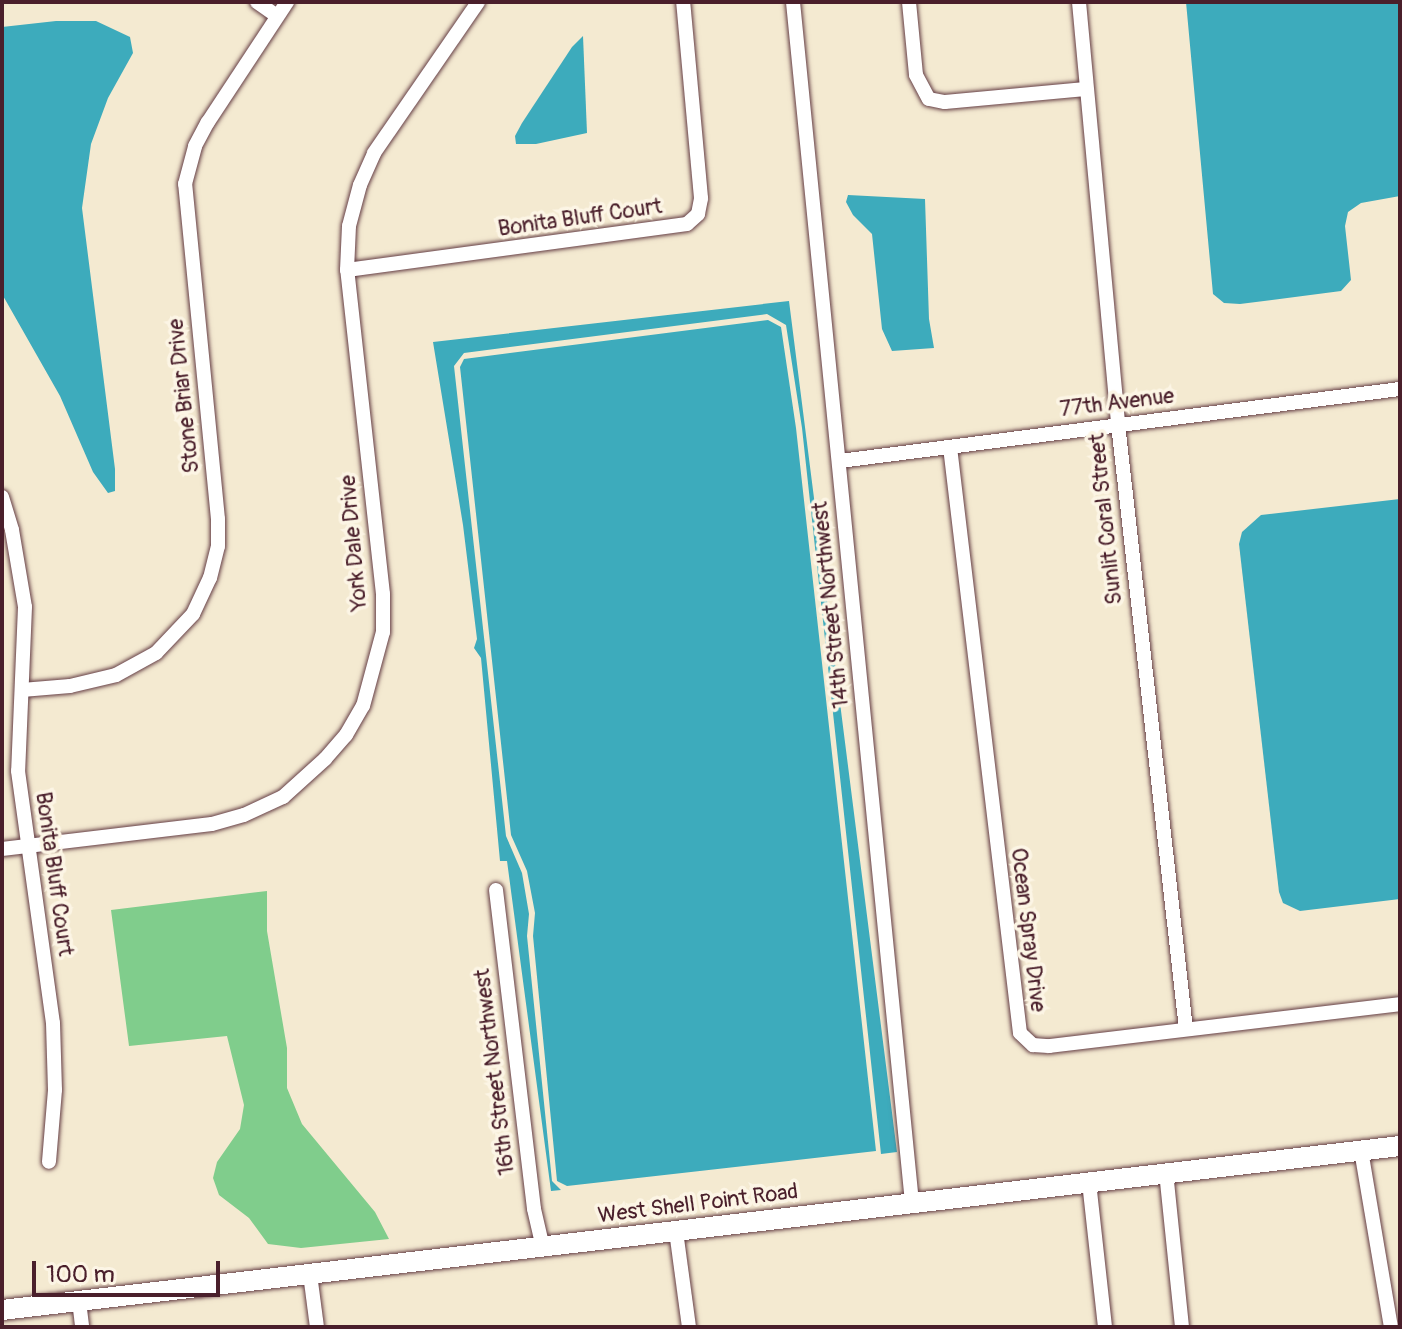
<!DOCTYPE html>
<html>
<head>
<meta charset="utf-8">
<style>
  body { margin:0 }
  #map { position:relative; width:1402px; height:1329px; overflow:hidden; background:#f4ead1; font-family:Pangolin,sans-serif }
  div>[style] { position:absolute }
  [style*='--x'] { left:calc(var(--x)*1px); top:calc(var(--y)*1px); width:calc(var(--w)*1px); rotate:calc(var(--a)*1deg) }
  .green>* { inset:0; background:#80cd8c }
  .water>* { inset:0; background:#3dabbc }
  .roads { filter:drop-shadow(0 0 2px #643d44) drop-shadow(0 0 2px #643d44) }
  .street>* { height:14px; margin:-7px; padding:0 7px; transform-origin:7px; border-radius:7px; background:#fff }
  .secondary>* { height:20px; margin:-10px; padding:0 10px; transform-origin:10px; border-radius:10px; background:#fff }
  span { translate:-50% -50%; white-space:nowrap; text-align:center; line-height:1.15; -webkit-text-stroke:7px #fcf5e5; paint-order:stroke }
  .street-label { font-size:22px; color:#4a1f2b }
  .frame { position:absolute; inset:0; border:4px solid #4a1f2b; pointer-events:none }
  .scale { position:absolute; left:32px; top:1261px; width:188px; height:36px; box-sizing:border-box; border:4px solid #4a1f2b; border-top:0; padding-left:10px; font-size:24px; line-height:28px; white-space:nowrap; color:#4a1f2b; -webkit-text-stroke:6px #fcf5e5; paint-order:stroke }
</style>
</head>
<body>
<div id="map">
  <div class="green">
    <i style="clip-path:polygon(267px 891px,267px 931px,287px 1048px,287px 1088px,302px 1124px,375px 1212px,389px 1239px,301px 1248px,268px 1244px,249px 1218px,219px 1195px,213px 1178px,217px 1162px,240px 1129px,244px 1105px,227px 1036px,129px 1046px,111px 910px)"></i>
  </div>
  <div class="water">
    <i style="clip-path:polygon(1186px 2px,1400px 2px,1400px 196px,1361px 203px,1348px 212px,1345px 226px,1351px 280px,1341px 291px,1240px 304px,1224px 303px,1213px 294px)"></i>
    <i style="clip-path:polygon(56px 21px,96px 21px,130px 37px,133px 53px,108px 98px,91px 144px,82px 208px,115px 469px,115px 491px,108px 493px,93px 472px,60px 396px,2px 294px,2px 27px)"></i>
    <i style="clip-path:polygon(583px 36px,587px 133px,536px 144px,516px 144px,515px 136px,522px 123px,572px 47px)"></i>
    <i style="clip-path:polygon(848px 195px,925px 199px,929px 319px,934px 348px,892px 351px,882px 329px,872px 234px,853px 215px,846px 202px)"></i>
    <i style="clip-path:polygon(789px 301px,897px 1152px,881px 1154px,802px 428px,786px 325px,767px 314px,464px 353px,454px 366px,506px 836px,522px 873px,529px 914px,527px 936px,552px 1181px,561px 1190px,551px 1191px,507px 861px,500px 861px,481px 658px,474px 648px,477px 639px,463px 525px,433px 342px)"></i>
    <i style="clip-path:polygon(768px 320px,781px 327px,796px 428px,876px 1151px,567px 1186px,557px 1181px,533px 936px,535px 913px,527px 871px,511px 835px,460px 367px,464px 359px)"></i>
    <i style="clip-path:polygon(1400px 499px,1400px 899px,1300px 911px,1283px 903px,1279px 892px,1239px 544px,1242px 532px,1261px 515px)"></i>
  </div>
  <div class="roads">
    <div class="street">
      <i style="--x:257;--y:2;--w:24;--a:35"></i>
      <i style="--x:793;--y:2;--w:1207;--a:84.34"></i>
      <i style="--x:909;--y:2;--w:73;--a:84.5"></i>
      <i style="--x:916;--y:75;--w:27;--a:62"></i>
      <i style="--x:929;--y:99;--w:16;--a:11"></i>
      <i style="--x:945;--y:102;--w:141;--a:-5.3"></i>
      <i style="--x:1079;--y:2;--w:424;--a:84.7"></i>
      <i style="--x:1118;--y:424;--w:609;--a:83.59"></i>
      <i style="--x:347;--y:270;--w:343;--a:-7.7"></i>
      <i style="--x:687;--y:224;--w:15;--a:-42"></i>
      <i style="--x:698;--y:214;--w:16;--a:-79"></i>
      <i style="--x:701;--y:198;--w:197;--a:-95.2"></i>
      <i style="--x:950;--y:447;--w:590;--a:83.19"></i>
      <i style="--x:1020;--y:1033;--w:18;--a:43"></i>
      <i style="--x:1033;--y:1045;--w:16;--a:4"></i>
      <i style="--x:1049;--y:1046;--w:354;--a:-6.8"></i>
      <i style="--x:840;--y:461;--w:565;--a:-7.33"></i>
      <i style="--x:2;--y:497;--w:34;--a:73"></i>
      <i style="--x:12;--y:530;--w:78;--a:80.4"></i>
      <i style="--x:25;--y:607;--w:164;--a:92.4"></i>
      <i style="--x:18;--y:771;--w:254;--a:82.1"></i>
      <i style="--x:53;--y:1023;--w:67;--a:88.3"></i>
      <i style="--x:55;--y:1090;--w:72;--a:94.8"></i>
      <i style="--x:22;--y:690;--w:48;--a:-4.8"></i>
      <i style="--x:70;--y:686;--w:47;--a:-13.4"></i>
      <i style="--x:116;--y:675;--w:46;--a:-28.8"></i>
      <i style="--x:156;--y:653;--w:54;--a:-46.5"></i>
      <i style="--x:193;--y:614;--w:40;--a:-65"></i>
      <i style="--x:210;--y:578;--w:33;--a:-76"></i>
      <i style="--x:218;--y:546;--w:27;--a:-90"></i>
      <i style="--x:218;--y:519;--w:337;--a:-95.6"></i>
      <i style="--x:185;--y:184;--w:39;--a:-75"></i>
      <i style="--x:195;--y:146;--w:27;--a:-62"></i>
      <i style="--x:208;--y:122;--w:144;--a:-56.6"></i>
      <i style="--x:2;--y:849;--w:211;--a:-6.8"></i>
      <i style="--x:212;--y:824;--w:33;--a:-16"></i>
      <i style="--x:244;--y:815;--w:43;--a:-24.8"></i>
      <i style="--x:283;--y:797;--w:57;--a:-42.1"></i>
      <i style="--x:325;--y:759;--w:32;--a:-49"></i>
      <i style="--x:346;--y:735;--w:34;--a:-60"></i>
      <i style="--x:363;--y:706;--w:77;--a:-74.9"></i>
      <i style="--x:383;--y:632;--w:38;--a:-90"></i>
      <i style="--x:383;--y:594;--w:326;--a:-96.3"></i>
      <i style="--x:347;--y:270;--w:44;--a:-87.4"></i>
      <i style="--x:349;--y:226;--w:42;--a:-75"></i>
      <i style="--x:360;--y:185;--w:35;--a:-66"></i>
      <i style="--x:374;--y:153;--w:183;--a:-55.4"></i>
      <i style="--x:496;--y:890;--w:321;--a:83.2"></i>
      <i style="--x:534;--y:1209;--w:39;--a:77"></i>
      <i style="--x:1361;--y:1150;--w:180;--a:80.4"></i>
      <i style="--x:1166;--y:1172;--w:156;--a:84.1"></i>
      <i style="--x:1089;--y:1182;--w:146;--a:83.7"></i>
      <i style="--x:676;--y:1231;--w:97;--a:82.3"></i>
      <i style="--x:310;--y:1274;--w:53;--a:82.5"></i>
      <i style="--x:79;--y:1301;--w:26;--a:83"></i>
    </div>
    <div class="secondary">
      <i style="--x:2;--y:1310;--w:1408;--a:-6.69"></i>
    </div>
  </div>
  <div class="street-label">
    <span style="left:580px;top:218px;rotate:-8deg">Bonita Bluff Court</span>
    <span style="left:184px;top:396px;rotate:-96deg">Stone Briar Drive</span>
    <span style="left:1117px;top:403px;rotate:-7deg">77th Avenue</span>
    <span style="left:1106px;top:519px;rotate:-96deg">Sunlit Coral Street</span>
    <span style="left:354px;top:543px;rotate:-95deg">York Dale Drive</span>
    <span style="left:831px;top:605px;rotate:-96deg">14th Street Northwest</span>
    <span style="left:54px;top:874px;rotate:82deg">Bonita Bluff Court</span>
    <span style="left:1028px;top:930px;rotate:83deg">Ocean Spray Drive</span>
    <span style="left:495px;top:1072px;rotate:-97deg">16th Street Northwest</span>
    <span style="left:698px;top:1204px;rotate:-7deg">West Shell Point Road</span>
  </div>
  <div class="frame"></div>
  <div class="scale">100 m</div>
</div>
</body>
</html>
